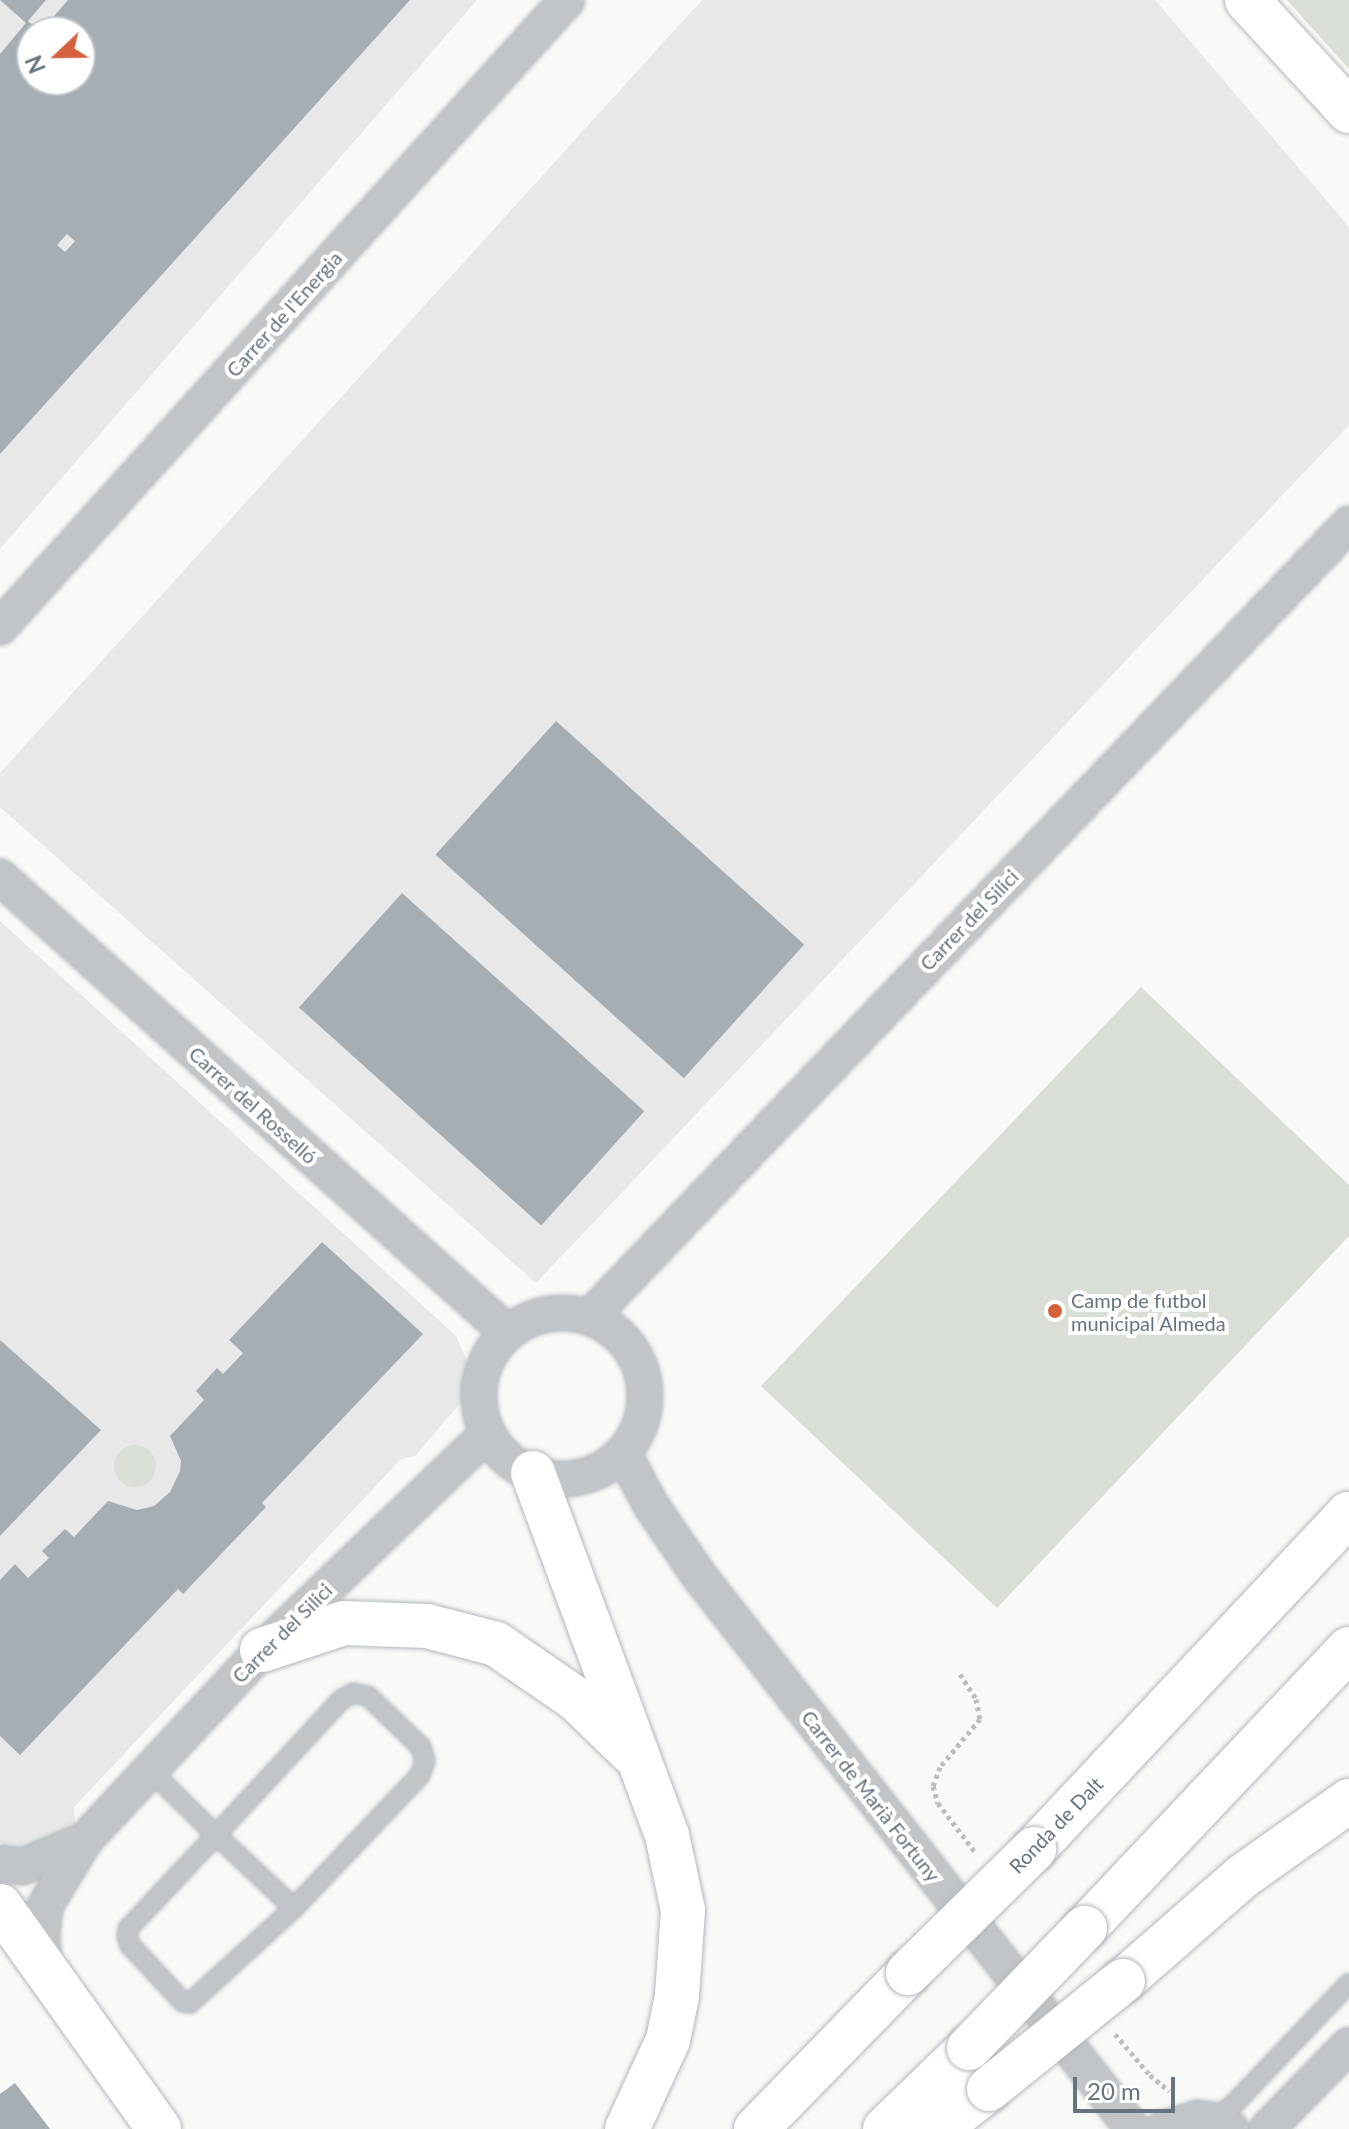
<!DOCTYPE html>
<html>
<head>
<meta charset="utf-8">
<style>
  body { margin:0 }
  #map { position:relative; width:1349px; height:2129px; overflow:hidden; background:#f9f9f7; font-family:Lato,sans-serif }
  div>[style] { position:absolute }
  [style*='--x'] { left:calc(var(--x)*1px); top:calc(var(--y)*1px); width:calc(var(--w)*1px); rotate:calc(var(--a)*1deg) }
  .built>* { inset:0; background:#e7e8e7 }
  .green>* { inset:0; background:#d9ded7 }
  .round { border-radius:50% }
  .building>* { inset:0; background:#a6aeb3; transform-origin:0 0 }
  .path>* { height:5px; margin-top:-2.5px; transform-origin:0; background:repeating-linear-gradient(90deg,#bbbec0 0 4px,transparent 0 8px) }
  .roads { filter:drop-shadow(0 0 2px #b3b8bd) drop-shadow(0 0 2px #b3b8bd) }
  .service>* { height:18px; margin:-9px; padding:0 9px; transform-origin:9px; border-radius:9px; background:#c1c5c8 }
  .minor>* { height:34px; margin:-17px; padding:0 17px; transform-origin:17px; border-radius:17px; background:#c1c5c8 }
  .minor>.ring { margin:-17px; padding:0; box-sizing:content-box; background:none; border:34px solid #c1c5c8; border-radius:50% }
  .secondary>* { height:44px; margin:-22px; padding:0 22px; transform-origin:22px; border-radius:22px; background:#fff }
  .trunk>* { height:44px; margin:-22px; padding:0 22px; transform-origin:22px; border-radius:22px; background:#fff }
  .bridges { filter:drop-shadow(0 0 2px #b4b8bb) drop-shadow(0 0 2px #b4b8bb) }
  .trunk-bridge>* { height:44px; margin:-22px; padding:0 22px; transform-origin:22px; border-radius:22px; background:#fff }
  .dots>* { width:22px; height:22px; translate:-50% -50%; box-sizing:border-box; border:4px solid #fff; border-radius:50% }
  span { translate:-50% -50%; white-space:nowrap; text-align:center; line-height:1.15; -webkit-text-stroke:8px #fff; paint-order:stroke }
  .street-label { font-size:20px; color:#66747f }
  .poi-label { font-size:20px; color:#66747f }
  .left { translate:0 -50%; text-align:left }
  .north { position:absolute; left:16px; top:16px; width:80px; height:80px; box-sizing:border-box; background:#fff; border:2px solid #c2c7cc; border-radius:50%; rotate:248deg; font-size:22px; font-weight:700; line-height:32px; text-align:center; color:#66747f }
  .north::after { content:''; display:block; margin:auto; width:28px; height:36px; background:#d4613c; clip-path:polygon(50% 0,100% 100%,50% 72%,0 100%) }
  .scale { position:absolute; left:1073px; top:2077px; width:102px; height:36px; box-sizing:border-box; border:4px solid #66747f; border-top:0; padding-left:10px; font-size:24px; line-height:28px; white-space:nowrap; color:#66747f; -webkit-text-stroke:6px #fff; paint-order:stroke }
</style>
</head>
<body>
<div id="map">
  <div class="built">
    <i style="clip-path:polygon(evenodd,0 0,477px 0,0 549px,0 0,32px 32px,80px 32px,80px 80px,32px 80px,32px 32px)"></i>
    <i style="clip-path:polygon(702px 0,1155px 0,1349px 227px,1349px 425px,536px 1283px,0 807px,0 773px)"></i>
    <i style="clip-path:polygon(0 921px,456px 1336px,468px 1363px,470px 1382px,463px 1400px,415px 1456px,401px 1459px,74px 1807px,75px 1825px,35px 1851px,11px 1849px,0 1842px)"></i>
  </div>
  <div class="green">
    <i style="clip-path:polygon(1287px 0,1349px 0,1349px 69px)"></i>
    <i style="clip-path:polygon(1141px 987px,1349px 1185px,1349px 1236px,997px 1608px,761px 1386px)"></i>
    <i class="round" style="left:114px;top:1445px;width:42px;height:42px"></i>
  </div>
  <div class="building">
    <i style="clip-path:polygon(evenodd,0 0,46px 0,28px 21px,40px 32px,68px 0,410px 0,0 454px,0 54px,26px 23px,0 0,32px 32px,80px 32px,80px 80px,32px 80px,32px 32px,0 0,67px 234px,75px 241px,65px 252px,57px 245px,67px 234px)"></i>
    <i style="left:556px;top:721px;width:334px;height:180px;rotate:42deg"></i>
    <i style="left:402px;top:893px;width:326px;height:154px;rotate:42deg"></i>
    <i style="clip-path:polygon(322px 1242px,423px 1334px,262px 1503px,266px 1507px,183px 1594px,178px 1589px,20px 1755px,0 1736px,0 1580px,15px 1564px,28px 1578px,49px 1558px,42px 1551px,65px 1529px,74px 1537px,108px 1501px,137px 1510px,154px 1506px,170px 1492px,180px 1471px,181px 1461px,170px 1436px,204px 1400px,196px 1391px,217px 1368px,223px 1374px,243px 1353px,229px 1340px)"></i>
    <i style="clip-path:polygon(0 1340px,101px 1430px,0 1536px)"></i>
    <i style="clip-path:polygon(15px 2083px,50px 2129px,0 2129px,0 2094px)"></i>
  </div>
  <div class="path">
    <i style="--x:960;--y:1674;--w:30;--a:57"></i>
    <i style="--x:976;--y:1699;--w:20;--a:79"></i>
    <i style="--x:980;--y:1719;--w:62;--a:129.8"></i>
    <i style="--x:940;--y:1767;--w:20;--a:110"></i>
    <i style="--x:933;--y:1786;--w:18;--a:74"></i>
    <i style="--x:938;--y:1803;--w:61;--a:52.9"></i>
    <i style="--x:1115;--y:2034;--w:54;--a:49.5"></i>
    <i style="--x:1150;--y:2075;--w:25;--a:40"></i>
  </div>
  <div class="roads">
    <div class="service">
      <i style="--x:150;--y:1770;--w:93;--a:44.6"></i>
      <i style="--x:216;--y:1835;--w:107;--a:43.1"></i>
      <i style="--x:294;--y:1908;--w:183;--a:-46.5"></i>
      <i style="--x:420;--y:1775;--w:15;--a:-70"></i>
      <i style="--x:425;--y:1761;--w:15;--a:-106"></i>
      <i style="--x:421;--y:1747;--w:74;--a:-136.1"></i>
      <i style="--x:368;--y:1696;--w:15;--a:-169"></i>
      <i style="--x:353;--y:1693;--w:14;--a:150"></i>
      <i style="--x:341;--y:1700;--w:184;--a:132.8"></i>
      <i style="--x:216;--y:1835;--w:129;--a:133.1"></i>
      <i style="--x:128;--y:1929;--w:8;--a:97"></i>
      <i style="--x:127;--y:1937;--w:9;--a:69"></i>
      <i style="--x:130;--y:1945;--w:78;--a:47.1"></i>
      <i style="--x:183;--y:2002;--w:7;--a:8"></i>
      <i style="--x:190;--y:2003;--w:141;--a:-42.4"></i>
      <i style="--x:1211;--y:2120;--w:27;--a:-34"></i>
      <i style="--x:1233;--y:2105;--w:168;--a:-46.4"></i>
    </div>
    <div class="minor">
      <i style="--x:0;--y:627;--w:845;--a:-47.88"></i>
      <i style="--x:0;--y:877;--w:681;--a:41.91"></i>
      <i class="ring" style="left:479px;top:1313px;width:132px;height:132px"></i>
      <i style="--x:590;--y:1317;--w:1098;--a:-46.25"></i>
      <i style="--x:623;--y:1453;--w:61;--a:61.8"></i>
      <i style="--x:652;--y:1507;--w:85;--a:55.6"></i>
      <i style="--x:700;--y:1577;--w:702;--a:51.89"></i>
      <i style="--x:0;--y:1863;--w:22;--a:10"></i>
      <i style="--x:22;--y:1867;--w:69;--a:-23.2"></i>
      <i style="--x:45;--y:1972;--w:37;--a:-95"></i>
      <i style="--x:42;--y:1935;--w:29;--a:-84"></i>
      <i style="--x:45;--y:1906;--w:77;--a:-58.8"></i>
      <i style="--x:85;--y:1840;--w:260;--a:-47"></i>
      <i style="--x:262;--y:1650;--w:312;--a:-43.8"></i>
      <i style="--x:1162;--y:2129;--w:37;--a:-17"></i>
      <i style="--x:1197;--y:2118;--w:14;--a:8"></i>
      <i style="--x:1211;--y:2120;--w:22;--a:24"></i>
      <i style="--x:1267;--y:2129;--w:117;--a:-45.7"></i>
    </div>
    <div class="secondary">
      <i style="--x:1247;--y:0;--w:151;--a:47.4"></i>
      <i style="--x:0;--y:1906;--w:274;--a:54.5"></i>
    </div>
    <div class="trunk">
      <i style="--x:533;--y:1473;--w:386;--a:69.7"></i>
      <i style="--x:667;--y:1835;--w:77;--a:78"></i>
      <i style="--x:683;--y:1910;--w:86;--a:94"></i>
      <i style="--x:677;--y:1996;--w:45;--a:101.6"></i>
      <i style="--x:668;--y:2040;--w:98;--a:114.7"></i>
      <i style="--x:262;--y:1650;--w:86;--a:-18.2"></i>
      <i style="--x:344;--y:1623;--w:83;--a:2.1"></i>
      <i style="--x:427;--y:1626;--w:71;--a:14.6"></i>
      <i style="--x:496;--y:1644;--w:97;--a:34.5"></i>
      <i style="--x:576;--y:1699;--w:79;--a:44"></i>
      <i style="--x:1034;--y:1849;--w:460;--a:-46.8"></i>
      <i style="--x:1085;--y:1928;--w:384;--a:-46.6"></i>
      <i style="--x:1123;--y:1981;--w:159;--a:-41.2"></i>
      <i style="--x:1243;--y:1876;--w:130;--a:-35.3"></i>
      <i style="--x:756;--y:2129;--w:218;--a:-45.7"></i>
      <i style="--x:885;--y:2129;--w:117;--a:-44"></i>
      <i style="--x:938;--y:2129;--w:65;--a:-38.1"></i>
    </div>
  </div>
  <div class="bridges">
    <div class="trunk-bridge">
      <i style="--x:908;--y:1973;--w:177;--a:-44.5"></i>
      <i style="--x:969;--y:2048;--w:167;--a:-46"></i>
      <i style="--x:989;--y:2089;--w:172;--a:-38.9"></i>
    </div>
  </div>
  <div class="dots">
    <i style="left:1055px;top:1311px;background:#d4613c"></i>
  </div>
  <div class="street-label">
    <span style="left:284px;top:314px;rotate:-48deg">Carrer de l'Energia</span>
    <span style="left:969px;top:920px;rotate:-46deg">Carrer del Silici</span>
    <span style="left:253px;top:1105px;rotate:42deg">Carrer del Rosselló</span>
    <span style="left:282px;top:1633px;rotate:-45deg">Carrer del Silici</span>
    <span style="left:871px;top:1796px;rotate:52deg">Carrer de Marià Fortuny</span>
    <span style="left:1056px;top:1825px;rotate:-46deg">Ronda de Dalt</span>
  </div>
  <div class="poi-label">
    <span class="left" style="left:1071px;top:1312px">Camp de futbol<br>municipal Almeda</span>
  </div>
  <div class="north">N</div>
  <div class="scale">20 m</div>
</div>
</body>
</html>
